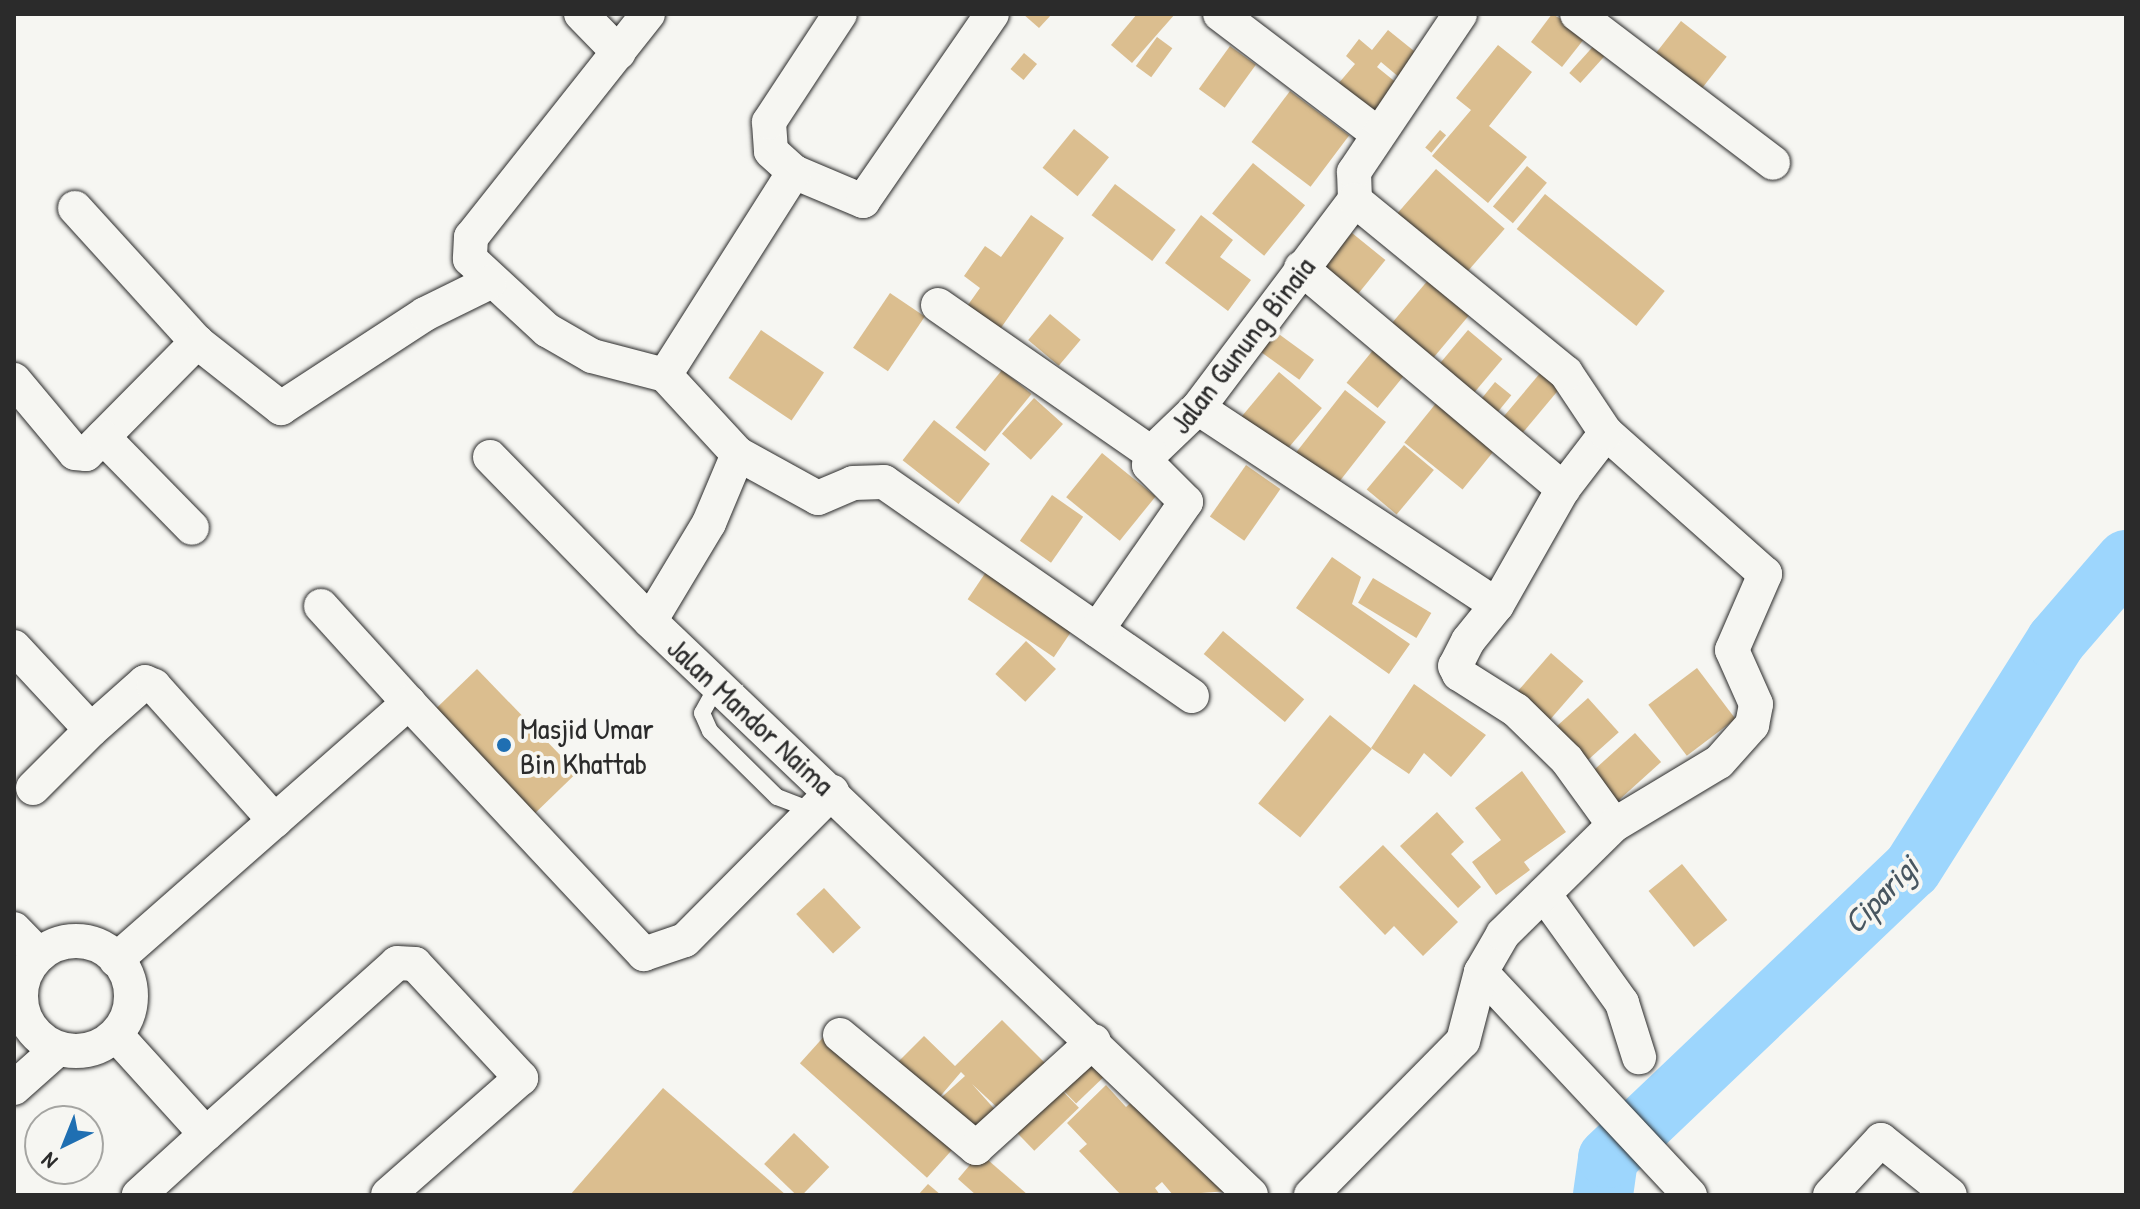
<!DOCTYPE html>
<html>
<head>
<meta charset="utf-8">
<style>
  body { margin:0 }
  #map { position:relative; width:2140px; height:1209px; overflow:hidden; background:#f6f6f2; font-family:"Patrick Hand",sans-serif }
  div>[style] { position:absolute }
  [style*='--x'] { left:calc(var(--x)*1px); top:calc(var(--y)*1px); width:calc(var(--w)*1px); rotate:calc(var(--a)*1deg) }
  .river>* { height:60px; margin:-30px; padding:0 30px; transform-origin:30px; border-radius:30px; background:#9dd6fd }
  .building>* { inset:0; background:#dbbe8f; transform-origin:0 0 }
  .roads { filter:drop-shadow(0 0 2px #2b2b2b) drop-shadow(0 0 2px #2b2b2b) }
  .service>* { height:16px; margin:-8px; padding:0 8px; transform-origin:8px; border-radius:8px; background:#f6f6f2 }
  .minor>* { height:34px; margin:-17px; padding:0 17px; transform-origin:17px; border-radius:17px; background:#f6f6f2 }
  .minor>.ring { margin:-17px; padding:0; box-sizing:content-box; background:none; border:34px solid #f6f6f2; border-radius:50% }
  .dots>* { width:22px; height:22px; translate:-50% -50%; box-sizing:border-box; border:4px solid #f6f6f2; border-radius:50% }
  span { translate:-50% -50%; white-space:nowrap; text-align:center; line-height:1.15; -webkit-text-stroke:8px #f6f6f2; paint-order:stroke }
  .street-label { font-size:30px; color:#2b2b2b }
  .poi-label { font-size:30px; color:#2b2b2b }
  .left { translate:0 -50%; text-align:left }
  .water-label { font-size:32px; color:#485660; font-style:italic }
  .frame { position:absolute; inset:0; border:16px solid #2b2b2b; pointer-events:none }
  .north { position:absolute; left:24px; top:1105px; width:80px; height:80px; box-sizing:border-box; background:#f6f6f2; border:2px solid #a5a5a2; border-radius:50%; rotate:223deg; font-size:22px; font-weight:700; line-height:32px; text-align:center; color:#2b2b2b }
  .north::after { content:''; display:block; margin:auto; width:28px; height:36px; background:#1f6fb2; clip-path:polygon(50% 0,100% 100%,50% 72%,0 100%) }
</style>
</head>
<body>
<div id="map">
  <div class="river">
    <i style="--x:1603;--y:1195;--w:37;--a:-82"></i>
    <i style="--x:1608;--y:1158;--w:419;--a:-43.6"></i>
    <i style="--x:1912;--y:869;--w:270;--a:-57.7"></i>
    <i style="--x:2056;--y:641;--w:107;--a:-49.2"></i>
  </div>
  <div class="building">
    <i style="clip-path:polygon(1023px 14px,1052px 14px,1039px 28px)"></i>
    <i style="clip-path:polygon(1137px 14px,1175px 14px,1132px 63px,1111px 45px)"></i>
    <i style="clip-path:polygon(1552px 14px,1588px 34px,1562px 67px,1531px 42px)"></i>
    <i style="left:1681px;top:21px;width:58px;height:48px;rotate:38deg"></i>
    <i style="clip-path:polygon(1388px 30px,1419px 55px,1400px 78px,1381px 62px,1377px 67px,1398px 84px,1374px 113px,1338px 84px,1355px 64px,1346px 56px,1359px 39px,1372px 50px)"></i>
    <i style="left:1157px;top:37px;width:19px;height:36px;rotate:36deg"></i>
    <i style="left:1598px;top:41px;width:15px;height:43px;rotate:42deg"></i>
    <i style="clip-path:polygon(1498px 45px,1532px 72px,1489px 126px,1527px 157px,1488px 203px,1432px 156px,1471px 110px,1456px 98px)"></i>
    <i style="left:1230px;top:46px;width:32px;height:53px;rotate:36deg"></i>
    <i style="left:1024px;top:53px;width:17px;height:21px;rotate:40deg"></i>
    <i style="left:1290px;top:91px;width:74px;height:64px;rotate:37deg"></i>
    <i style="left:1074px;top:129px;width:45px;height:50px;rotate:39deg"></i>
    <i style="left:1440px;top:130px;width:8px;height:23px;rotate:40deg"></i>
    <i style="left:1253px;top:163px;width:67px;height:65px;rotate:39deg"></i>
    <i style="left:1527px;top:166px;width:26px;height:53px;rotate:40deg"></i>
    <i style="left:1436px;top:169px;width:91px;height:69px;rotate:41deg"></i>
    <i style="left:1115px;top:184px;width:76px;height:39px;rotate:37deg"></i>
    <i style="left:1545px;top:194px;width:154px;height:45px;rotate:39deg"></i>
    <i style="clip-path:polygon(1031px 215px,1064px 238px,996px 335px,963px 312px,980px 288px,964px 276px,985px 246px,1001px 257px)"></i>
    <i style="clip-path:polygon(1201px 215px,1233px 240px,1220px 257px,1251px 280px,1228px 311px,1165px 263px)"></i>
    <i style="left:1352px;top:233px;width:43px;height:50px;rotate:39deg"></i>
    <i style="left:1434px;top:273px;width:54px;height:78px;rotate:40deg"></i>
    <i style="left:890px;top:293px;width:42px;height:66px;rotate:34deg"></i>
    <i style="left:1050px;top:314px;width:40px;height:34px;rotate:40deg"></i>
    <i style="left:761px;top:330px;width:76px;height:58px;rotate:34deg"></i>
    <i style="left:1468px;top:330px;width:45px;height:54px;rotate:40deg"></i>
    <i style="left:1276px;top:332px;width:47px;height:25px;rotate:36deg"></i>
    <i style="left:1378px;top:344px;width:40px;height:50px;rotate:39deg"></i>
    <i style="left:1002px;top:370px;width:38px;height:74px;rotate:39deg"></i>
    <i style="left:1279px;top:372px;width:56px;height:61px;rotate:40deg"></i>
    <i style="left:1541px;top:372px;width:25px;height:65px;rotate:40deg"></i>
    <i style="left:1495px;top:382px;width:21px;height:26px;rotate:39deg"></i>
    <i style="left:1345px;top:390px;width:52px;height:88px;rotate:38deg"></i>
    <i style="left:1034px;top:398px;width:39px;height:48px;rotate:42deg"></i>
    <i style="left:1437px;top:402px;width:75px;height:52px;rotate:39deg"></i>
    <i style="left:934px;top:420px;width:71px;height:51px;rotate:38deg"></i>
    <i style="left:1404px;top:445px;width:39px;height:58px;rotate:40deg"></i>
    <i style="left:1102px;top:453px;width:69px;height:57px;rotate:39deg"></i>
    <i style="left:1246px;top:465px;width:42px;height:63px;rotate:35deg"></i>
    <i style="left:1052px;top:495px;width:38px;height:56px;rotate:35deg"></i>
    <i style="clip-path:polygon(1332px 557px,1361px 577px,1352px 604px,1410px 644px,1389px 674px,1296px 608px)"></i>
    <i style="left:990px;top:566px;width:104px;height:40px;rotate:34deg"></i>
    <i style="left:1373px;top:578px;width:68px;height:29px;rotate:31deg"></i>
    <i style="left:1223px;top:631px;width:106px;height:30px;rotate:40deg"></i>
    <i style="left:1026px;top:641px;width:41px;height:45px;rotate:43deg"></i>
    <i style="left:1551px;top:653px;width:43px;height:59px;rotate:41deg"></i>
    <i style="left:1697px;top:668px;width:64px;height:61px;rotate:53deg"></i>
    <i style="left:477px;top:669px;width:144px;height:66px;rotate:46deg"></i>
    <i style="clip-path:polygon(1414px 684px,1486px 735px,1451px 777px,1424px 753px,1409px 774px,1371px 748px)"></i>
    <i style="left:1588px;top:698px;width:46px;height:51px;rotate:48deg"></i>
    <i style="left:1330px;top:715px;width:54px;height:114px;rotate:39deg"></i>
    <i style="left:1635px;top:733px;width:39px;height:66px;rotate:48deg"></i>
    <i style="clip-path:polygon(1522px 771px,1566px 832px,1524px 862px,1530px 870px,1496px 895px,1472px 862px,1501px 840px,1475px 808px)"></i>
    <i style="clip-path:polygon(1437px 812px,1464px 842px,1451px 854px,1481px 887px,1458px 908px,1400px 846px)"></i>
    <i style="clip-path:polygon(1383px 845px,1458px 922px,1423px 956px,1394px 926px,1385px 935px,1339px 887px)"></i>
    <i style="left:1682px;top:864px;width:72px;height:43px;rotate:51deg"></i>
    <i style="left:824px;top:888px;width:54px;height:38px;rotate:47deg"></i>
    <i style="clip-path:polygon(1002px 1020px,1046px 1064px,1000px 1110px,972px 1084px,998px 1113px,965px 1143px,932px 1106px,965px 1076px,961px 1072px,932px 1106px,888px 1072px,924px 1036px,955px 1066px)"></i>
    <i style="left:828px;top:1032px;width:171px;height:42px;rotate:42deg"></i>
    <i style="left:1084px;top:1057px;width:28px;height:38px;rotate:46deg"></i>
    <i style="left:1056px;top:1084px;width:33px;height:62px;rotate:46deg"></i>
    <i style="clip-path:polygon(1106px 1085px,1126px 1107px,1136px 1098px,1229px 1191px,1173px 1195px,1162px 1182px,1155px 1188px,1160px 1195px,1121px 1195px,1079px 1151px,1087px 1144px,1067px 1123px)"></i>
    <i style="clip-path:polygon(663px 1088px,786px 1195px,570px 1195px)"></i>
    <i style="left:794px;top:1133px;width:49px;height:43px;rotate:44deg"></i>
    <i style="clip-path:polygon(980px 1153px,1028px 1195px,976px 1195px,958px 1179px)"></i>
    <i style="clip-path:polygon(928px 1184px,941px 1195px,918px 1195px)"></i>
  </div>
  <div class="roads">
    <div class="service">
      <i style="--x:717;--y:686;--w:31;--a:119"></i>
      <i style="--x:702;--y:713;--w:20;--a:66"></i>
      <i style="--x:710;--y:731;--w:94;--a:44.6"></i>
      <i style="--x:777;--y:797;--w:36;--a:21"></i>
    </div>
    <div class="minor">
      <i style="--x:581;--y:14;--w:54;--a:45.7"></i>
      <i style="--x:648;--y:14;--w:285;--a:128.4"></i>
      <i style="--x:471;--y:237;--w:22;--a:93"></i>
      <i style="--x:470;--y:259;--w:105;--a:42.7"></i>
      <i style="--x:547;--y:330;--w:52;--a:30"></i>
      <i style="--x:592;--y:356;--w:75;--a:14.6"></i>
      <i style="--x:665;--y:375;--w:108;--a:47.3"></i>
      <i style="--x:738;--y:454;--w:75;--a:112.8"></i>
      <i style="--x:709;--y:523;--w:114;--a:121"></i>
      <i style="--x:1220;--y:14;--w:198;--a:37.2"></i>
      <i style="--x:1577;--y:14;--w:246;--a:37.2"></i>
      <i style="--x:794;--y:172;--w:75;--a:22.8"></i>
      <i style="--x:863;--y:201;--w:227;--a:-55.4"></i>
      <i style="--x:75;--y:208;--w:181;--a:47.7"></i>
      <i style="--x:1301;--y:268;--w:343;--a:40.1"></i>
      <i style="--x:938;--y:305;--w:259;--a:34.8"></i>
      <i style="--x:1151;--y:453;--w:65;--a:-43.8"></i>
      <i style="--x:1198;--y:408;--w:261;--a:-53"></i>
      <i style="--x:1355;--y:200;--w:28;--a:-92"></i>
      <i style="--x:1354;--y:172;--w:190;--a:-56.1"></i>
      <i style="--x:665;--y:375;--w:241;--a:-57.6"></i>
      <i style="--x:794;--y:172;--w:31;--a:-138"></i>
      <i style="--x:771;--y:151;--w:29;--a:-94"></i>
      <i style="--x:769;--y:122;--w:129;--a:-56.7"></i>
      <i style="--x:14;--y:380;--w:95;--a:50.1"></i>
      <i style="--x:75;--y:453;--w:11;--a:5"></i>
      <i style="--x:86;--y:454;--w:158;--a:-45.3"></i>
      <i style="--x:197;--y:342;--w:107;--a:38.2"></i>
      <i style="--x:281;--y:408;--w:172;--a:-33.1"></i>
      <i style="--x:425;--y:314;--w:72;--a:-26.2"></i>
      <i style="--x:1198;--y:408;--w:358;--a:33.4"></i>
      <i style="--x:1497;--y:605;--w:133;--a:-60.4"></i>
      <i style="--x:1563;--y:489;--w:71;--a:-52.5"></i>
      <i style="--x:103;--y:437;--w:127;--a:45.6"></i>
      <i style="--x:738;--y:454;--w:91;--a:28.8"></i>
      <i style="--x:818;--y:498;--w:38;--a:-23"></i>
      <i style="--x:853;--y:483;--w:31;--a:-2"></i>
      <i style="--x:884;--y:482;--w:375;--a:34.8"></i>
      <i style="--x:490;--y:457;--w:229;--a:45.7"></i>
      <i style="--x:650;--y:621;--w:831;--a:43.68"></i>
      <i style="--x:1497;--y:605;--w:46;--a:128.9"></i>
      <i style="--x:1468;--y:641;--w:28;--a:117"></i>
      <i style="--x:1455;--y:666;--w:9;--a:63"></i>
      <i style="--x:1459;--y:674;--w:67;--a:32.3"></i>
      <i style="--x:1516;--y:710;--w:71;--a:44.4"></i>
      <i style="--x:1567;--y:760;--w:80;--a:54.1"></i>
      <i style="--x:321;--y:606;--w:131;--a:47.8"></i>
      <i style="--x:1097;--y:630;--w:156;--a:-55.2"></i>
      <i style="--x:1186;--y:502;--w:52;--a:-135"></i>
      <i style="--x:1149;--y:465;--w:12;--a:-81"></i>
      <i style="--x:14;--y:647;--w:113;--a:47.1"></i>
      <i style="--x:91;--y:730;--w:72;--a:-41.6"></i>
      <i style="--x:145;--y:682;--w:10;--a:24"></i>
      <i style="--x:154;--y:686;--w:181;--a:48.1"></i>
      <i style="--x:33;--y:788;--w:82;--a:-45"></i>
      <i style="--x:1544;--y:894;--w:134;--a:54.4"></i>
      <i style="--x:1622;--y:1003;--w:57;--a:72.5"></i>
      <i style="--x:14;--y:929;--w:36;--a:46"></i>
      <i class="ring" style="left:21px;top:941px;width:76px;height:76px"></i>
      <i style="--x:116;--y:960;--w:390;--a:-41.3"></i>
      <i style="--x:409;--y:703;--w:344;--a:46.9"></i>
      <i style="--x:644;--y:954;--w:43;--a:-18.9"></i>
      <i style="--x:685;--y:940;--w:209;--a:-45.2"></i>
      <i style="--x:1481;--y:972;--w:306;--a:46.9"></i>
      <i style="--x:840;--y:1035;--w:177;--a:39.7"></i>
      <i style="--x:976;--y:1148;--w:159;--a:-42.2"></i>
      <i style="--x:117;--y:1036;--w:132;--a:47.8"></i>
      <i style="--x:206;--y:1134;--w:91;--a:137.7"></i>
      <i style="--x:14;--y:1088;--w:59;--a:-41.6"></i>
      <i style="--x:206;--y:1134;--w:256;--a:-41.8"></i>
      <i style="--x:397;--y:963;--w:18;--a:3"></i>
      <i style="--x:415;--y:964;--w:156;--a:47.1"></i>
      <i style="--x:521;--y:1078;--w:177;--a:138.7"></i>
      <i style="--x:1311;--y:1195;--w:216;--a:-45.4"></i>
      <i style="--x:1463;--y:1041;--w:71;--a:-75.4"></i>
      <i style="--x:1481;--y:972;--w:44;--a:-59.9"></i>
      <i style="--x:1503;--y:934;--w:156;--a:-44.5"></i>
      <i style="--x:1614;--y:825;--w:122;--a:-31"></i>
      <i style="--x:1719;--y:762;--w:50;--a:-48.3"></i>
      <i style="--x:1752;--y:725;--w:21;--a:-79"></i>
      <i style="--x:1756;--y:704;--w:59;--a:-114"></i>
      <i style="--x:1732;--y:650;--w:83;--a:-66.5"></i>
      <i style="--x:1765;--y:574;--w:213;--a:-138.4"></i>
      <i style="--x:1606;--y:433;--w:72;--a:-123.7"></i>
      <i style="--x:1566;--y:373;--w:273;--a:-140.7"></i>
      <i style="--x:1830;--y:1195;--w:75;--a:-47.2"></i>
      <i style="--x:1881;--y:1140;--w:88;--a:38.6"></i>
    </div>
  </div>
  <div class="dots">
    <i style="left:504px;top:745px;background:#1f6fb2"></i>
  </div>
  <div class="street-label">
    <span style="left:1242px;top:345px;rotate:-52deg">Jalan Gunung Binaia</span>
    <span style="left:751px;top:716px;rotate:43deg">Jalan Mandor Naima</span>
  </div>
  <div class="poi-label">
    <span class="left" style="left:520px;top:745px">Masjid Umar<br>Bin Khattab</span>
  </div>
  <div class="water-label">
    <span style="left:1881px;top:895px;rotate:-46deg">Ciparigi</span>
  </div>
  <div class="frame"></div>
  <div class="north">N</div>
</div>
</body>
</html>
